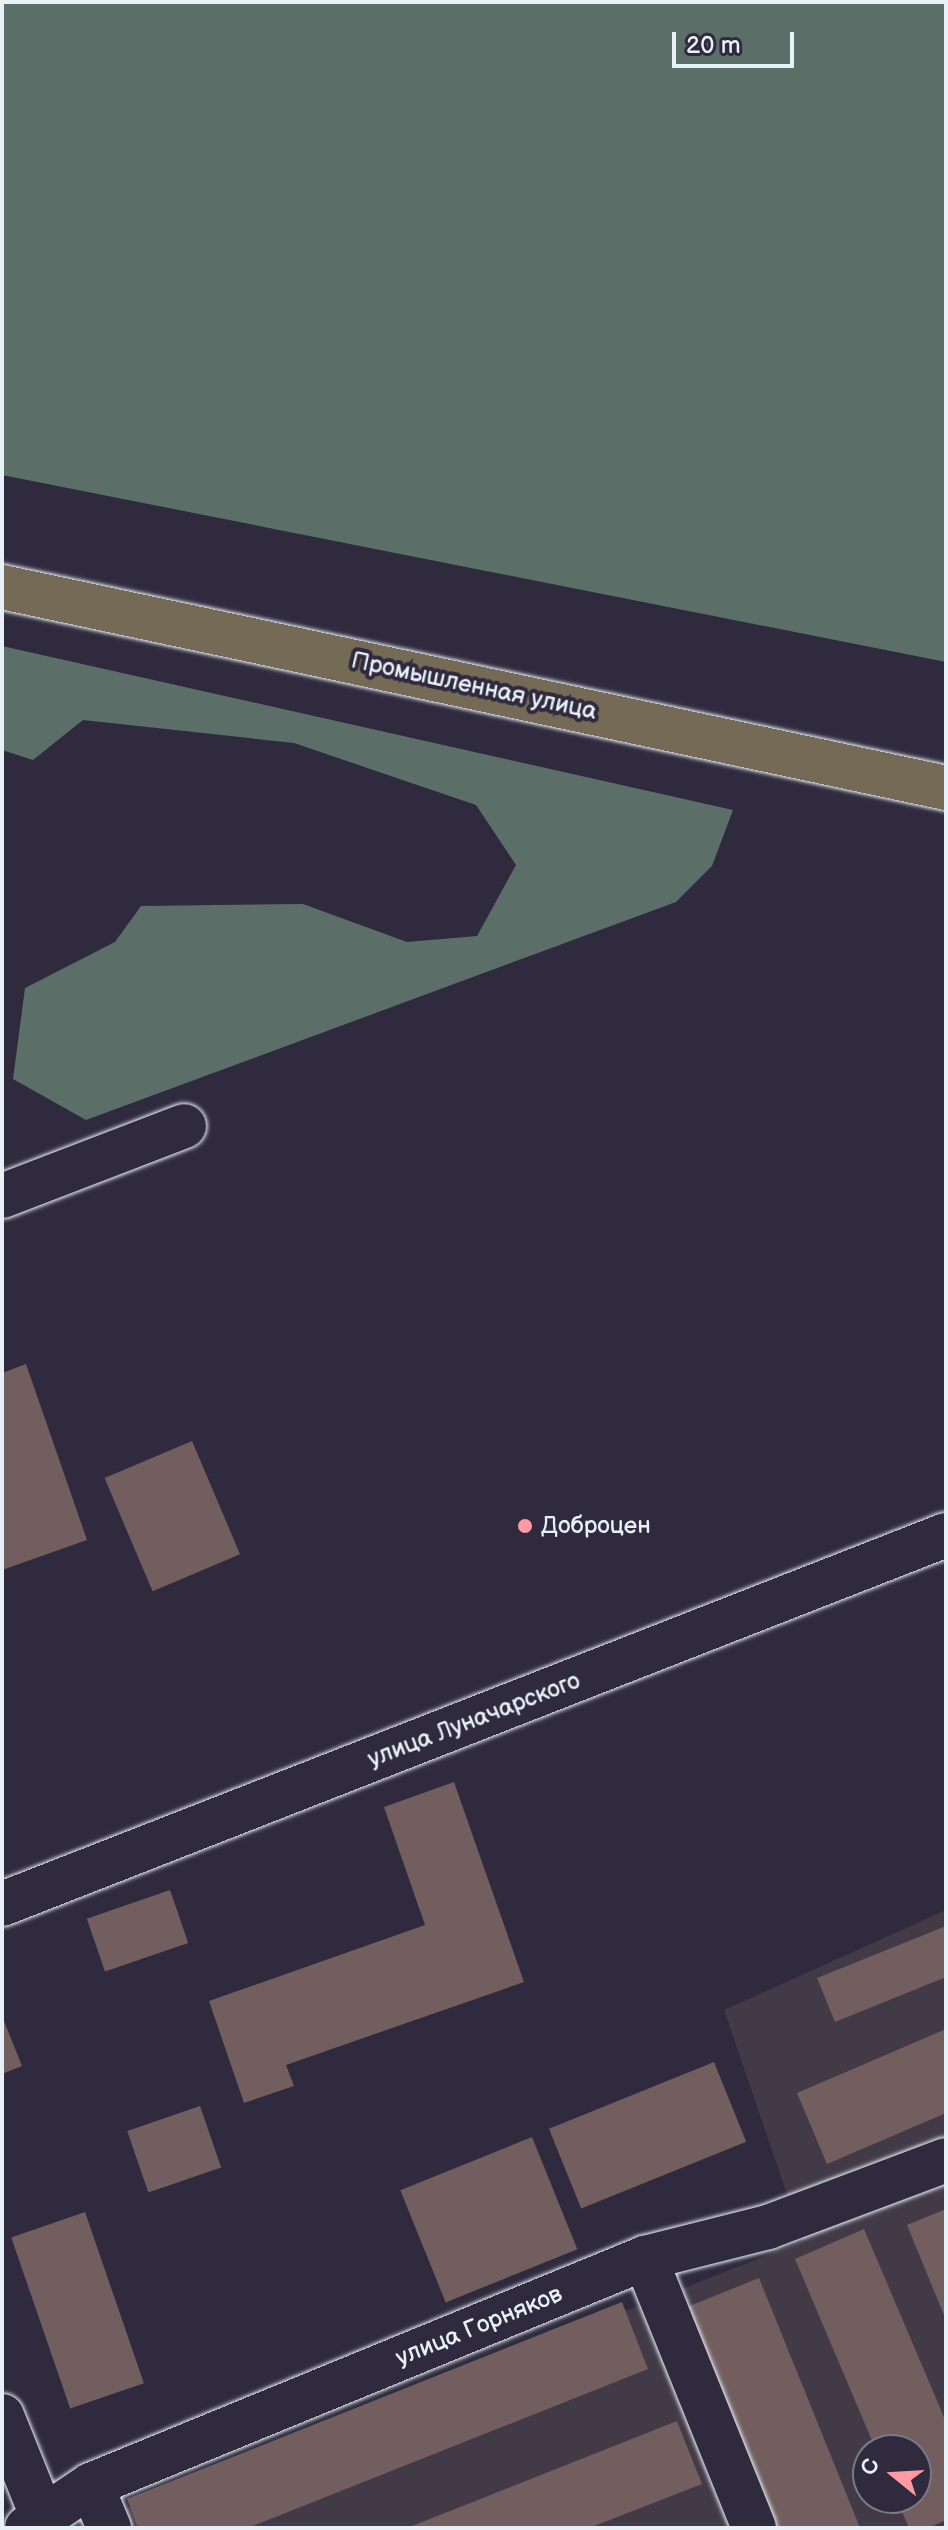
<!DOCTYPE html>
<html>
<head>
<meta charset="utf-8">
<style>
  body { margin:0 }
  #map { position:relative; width:948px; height:2530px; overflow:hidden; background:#2f2a3d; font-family:"Balsamiq Sans",sans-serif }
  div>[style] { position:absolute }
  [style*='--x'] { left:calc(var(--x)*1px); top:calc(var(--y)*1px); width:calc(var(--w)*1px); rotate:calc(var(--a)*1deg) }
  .built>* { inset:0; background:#433a47 }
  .green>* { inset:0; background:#5b6f68 }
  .building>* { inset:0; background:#725e5f; transform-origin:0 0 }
  .roads { filter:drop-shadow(0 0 2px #e8f1f8) drop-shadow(0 0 2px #e8f1f8) }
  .minor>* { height:44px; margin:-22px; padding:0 22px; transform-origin:22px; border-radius:22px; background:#2f2a3d }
  .major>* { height:44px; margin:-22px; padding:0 22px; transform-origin:22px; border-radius:22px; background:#756a55 }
  .dots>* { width:22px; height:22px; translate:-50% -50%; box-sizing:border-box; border:4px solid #2f2a3d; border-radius:50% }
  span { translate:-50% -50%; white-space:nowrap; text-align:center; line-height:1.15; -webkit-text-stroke:8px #2f2a3d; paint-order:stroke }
  .street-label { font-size:24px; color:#e8f1f8 }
  .poi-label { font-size:24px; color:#e8f1f8 }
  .left { translate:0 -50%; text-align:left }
  .frame { position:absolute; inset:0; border:4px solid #e8f1f8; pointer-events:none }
  .north { position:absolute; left:852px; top:2434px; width:80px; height:80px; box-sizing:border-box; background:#2f2a3d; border:2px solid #797a88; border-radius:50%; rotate:288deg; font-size:22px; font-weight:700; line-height:32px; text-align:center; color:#e8f1f8 }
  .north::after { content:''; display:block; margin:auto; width:28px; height:36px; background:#ff9aa2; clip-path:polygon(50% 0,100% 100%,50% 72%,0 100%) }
  .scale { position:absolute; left:672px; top:32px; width:122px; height:36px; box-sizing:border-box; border:4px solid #e8f1f8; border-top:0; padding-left:10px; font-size:24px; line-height:28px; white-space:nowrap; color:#e8f1f8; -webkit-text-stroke:6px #2f2a3d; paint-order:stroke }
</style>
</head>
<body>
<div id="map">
  <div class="built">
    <i style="clip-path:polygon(evenodd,946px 1910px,946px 2528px,77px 2528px,803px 2241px,724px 2010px,946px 1910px,868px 2450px,916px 2450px,916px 2498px,868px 2498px,868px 2450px)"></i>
  </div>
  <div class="green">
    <i style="clip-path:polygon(2px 2px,946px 2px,946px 662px,2px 475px)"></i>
    <i style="clip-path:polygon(2px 646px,733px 810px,712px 866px,676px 902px,86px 1120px,13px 1079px,25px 988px,115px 942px,141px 906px,303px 904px,407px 942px,477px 936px,516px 865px,476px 805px,294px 743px,83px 720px,33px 760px,2px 750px)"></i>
  </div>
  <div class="building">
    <i style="clip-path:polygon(26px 1364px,87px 1540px,2px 1570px,2px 1373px)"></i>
    <i style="left:192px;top:1441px;width:123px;height:95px;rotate:67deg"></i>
    <i style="clip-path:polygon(454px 1782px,524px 1982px,286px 2065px,294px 2086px,244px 2103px,209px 2001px,425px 1925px,384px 1807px)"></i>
    <i style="left:170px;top:1890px;width:56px;height:88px;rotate:71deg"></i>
    <i style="clip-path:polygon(946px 1926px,946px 1977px,835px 2022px,817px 1978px)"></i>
    <i style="clip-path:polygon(2px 2016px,22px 2066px,2px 2074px)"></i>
    <i style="clip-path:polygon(946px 2029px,946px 2113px,827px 2164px,797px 2093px)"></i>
    <i style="left:714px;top:2062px;width:86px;height:178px;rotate:68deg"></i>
    <i style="left:200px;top:2106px;width:65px;height:77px;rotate:71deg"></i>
    <i style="left:532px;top:2137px;width:121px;height:142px;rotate:68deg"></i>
    <i style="clip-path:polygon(946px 2209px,946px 2320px,907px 2225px)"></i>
    <i style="left:85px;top:2212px;width:181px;height:78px;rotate:71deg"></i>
    <i style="clip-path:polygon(864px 2229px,946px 2422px,946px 2520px,928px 2528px,909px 2528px,896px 2498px,916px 2498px,916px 2450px,876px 2450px,795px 2259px)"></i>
    <i style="left:759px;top:2278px;width:270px;height:80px;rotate:68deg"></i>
    <i style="clip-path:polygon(622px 2302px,648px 2369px,248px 2528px,138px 2528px,127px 2499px)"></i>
    <i style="clip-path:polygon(677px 2421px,702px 2484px,589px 2528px,407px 2528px)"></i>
  </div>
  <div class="roads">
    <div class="minor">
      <i style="--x:2;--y:1196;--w:195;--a:-21"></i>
      <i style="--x:2;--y:1904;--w:1014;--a:-21.35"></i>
      <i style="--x:645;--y:2258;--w:291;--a:68"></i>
      <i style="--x:2;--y:2416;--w:121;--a:68.1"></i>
      <i style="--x:91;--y:2485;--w:47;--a:67.3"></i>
      <i style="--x:27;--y:2528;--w:77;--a:-33.9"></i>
      <i style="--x:91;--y:2485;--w:599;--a:-22.28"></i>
      <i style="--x:645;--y:2258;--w:127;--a:-14.1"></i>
      <i style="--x:768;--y:2227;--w:190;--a:-20.6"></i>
    </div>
    <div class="major">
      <i style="--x:2;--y:587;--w:965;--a:12.02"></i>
    </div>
  </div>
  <div class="dots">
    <i style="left:525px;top:1526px;background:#ff9aa2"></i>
  </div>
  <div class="street-label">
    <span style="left:474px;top:686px;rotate:12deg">Промышленная улица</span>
    <span style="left:474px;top:1720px;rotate:-21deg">улица Луначарского</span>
    <span style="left:479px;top:2326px;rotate:-22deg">улица Горняков</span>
  </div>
  <div class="poi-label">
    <span class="left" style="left:541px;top:1526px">Доброцен</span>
  </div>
  <div class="frame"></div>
  <div class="north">С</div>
  <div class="scale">20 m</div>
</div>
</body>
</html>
